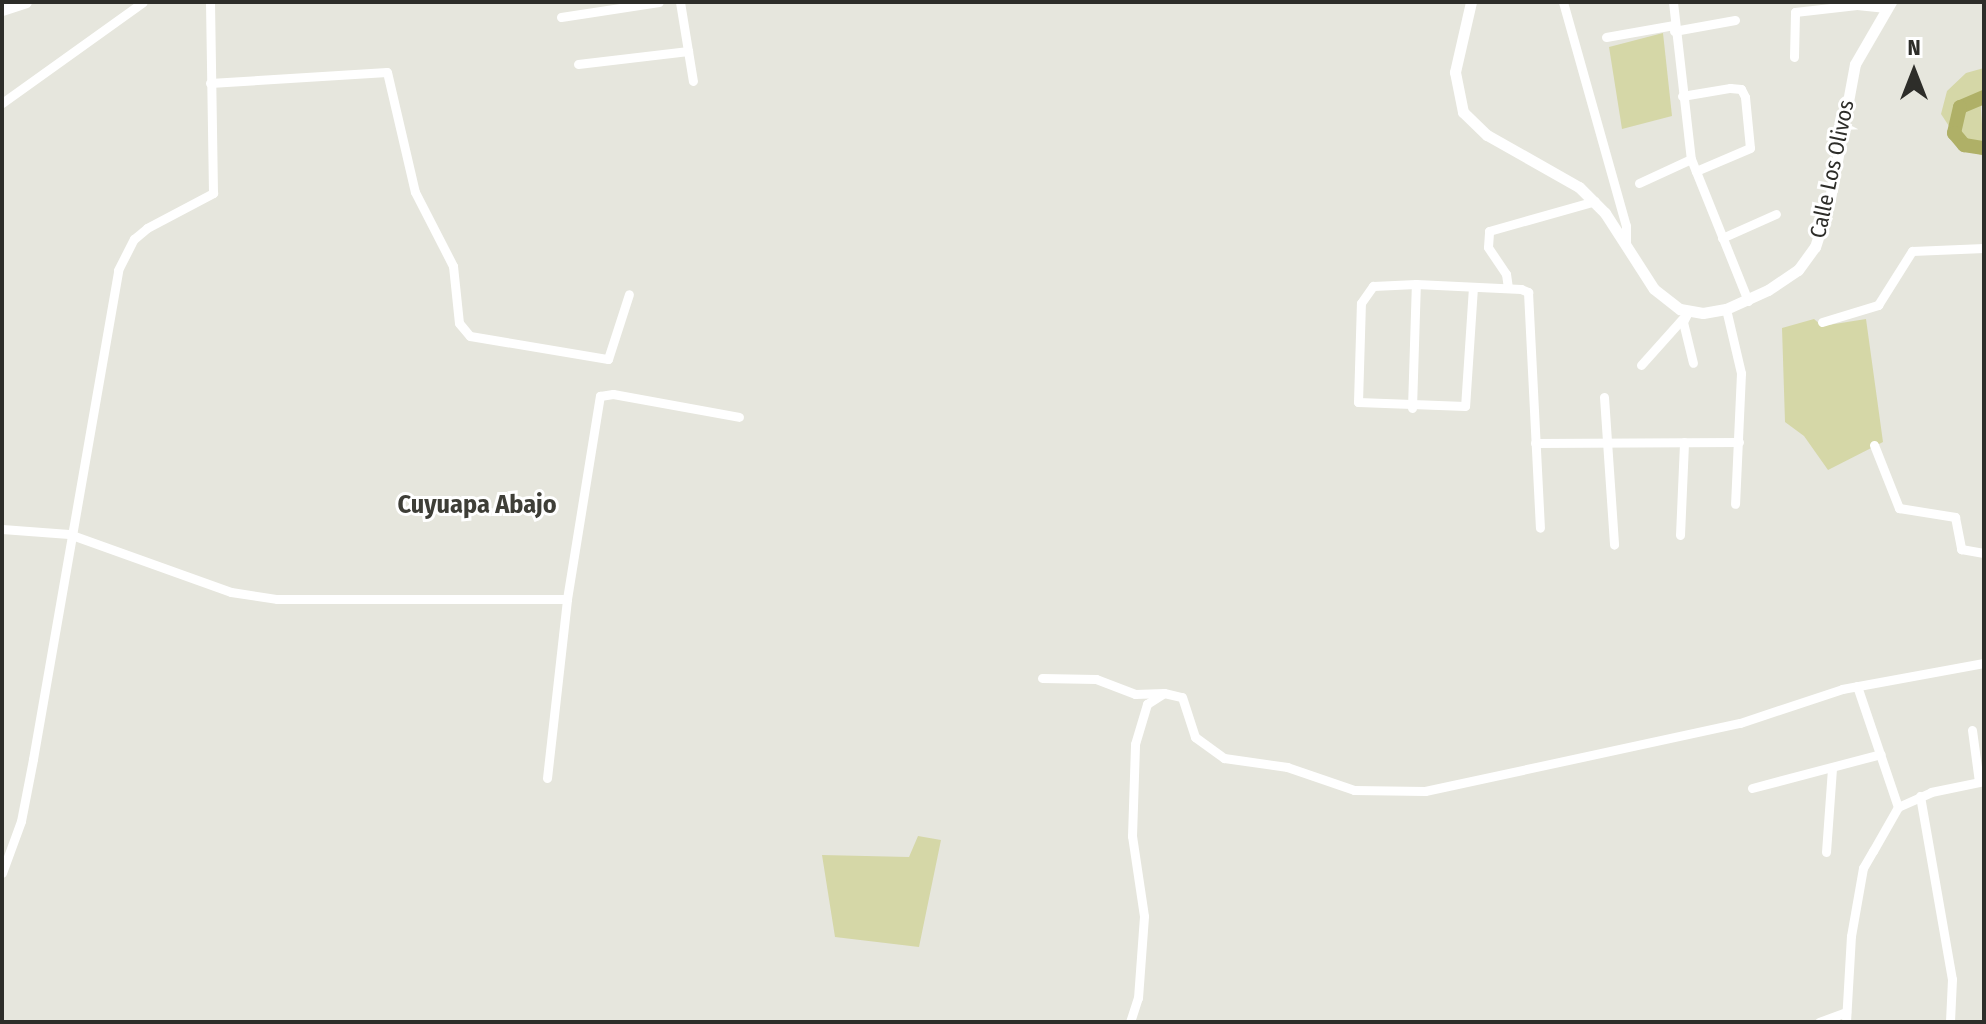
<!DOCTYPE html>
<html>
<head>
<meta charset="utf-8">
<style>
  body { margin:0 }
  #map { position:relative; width:1986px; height:1024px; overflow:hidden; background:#e6e6dd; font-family:"Fira Sans Condensed",sans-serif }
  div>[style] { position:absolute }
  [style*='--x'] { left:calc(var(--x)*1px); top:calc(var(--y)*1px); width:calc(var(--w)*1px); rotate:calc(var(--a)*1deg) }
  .green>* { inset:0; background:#d5d7a7 }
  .river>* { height:14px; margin:-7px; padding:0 7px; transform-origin:7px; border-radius:7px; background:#afb067 }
  .minor>* { height:9px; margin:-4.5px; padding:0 4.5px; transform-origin:4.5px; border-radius:4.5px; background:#fff }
  .tertiary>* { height:11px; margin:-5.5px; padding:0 5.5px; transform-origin:5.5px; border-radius:5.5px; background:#fff }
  span { translate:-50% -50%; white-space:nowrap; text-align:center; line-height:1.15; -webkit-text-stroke:6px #fff; paint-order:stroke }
  .street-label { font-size:22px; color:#2d2d29 }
  .quarter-label { font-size:26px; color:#3e3e37; font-weight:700 }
  .frame { position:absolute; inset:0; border:4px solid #2d2d29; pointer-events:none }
  .north { position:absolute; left:1874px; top:32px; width:80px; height:80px; -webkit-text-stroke:6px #fff; paint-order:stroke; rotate:0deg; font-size:22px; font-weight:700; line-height:32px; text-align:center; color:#2d2d29 }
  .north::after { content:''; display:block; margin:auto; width:28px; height:36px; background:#2d2d29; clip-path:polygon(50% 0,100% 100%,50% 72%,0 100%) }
</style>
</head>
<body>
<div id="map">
  <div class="green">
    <i style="clip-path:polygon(1663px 33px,1672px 116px,1622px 129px,1609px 47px)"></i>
    <i style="clip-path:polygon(1984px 68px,1981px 109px,1984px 156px,1964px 149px,1941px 114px,1947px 91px,1966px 73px)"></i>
    <i style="clip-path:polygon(1814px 319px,1822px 326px,1866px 319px,1883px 442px,1828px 470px,1804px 436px,1785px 422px,1782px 328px)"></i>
    <i style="clip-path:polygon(918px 836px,941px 840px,919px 947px,835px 937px,822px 855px,909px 857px)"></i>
  </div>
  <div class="river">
    <i style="--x:1984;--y:97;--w:26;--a:157"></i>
    <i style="--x:1960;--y:107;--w:27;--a:103"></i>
    <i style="--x:1954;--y:133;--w:16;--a:50"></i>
    <i style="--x:1964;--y:145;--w:20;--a:9"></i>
  </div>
  <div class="minor">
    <i style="--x:680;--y:2;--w:80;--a:80.7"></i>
    <i style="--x:1563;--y:2;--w:233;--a:74.3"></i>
    <i style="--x:1626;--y:226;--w:18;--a:90"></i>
    <i style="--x:1673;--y:2;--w:158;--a:83.5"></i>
    <i style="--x:1691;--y:159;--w:153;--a:68.1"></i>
    <i style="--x:561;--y:17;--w:99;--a:-8.7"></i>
    <i style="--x:1674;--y:31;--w:62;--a:-10.2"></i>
    <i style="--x:1606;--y:37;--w:69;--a:-10"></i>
    <i style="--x:1794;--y:57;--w:45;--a:-88.7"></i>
    <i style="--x:1795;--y:12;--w:62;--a:-6.4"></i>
    <i style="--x:1857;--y:5;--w:29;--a:6"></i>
    <i style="--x:578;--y:64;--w:111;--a:-6.7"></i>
    <i style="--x:210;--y:83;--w:177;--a:-3.6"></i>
    <i style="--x:387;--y:72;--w:123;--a:76.9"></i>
    <i style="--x:415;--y:192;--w:83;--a:62.8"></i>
    <i style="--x:453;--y:266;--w:57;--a:84"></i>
    <i style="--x:459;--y:323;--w:17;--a:50"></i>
    <i style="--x:470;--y:336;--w:140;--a:9.5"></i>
    <i style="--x:608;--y:359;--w:68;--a:-72.1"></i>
    <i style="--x:1682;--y:96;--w:49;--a:-9.5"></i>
    <i style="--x:1730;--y:88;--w:11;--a:5"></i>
    <i style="--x:1741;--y:89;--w:9;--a:63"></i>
    <i style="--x:1745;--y:97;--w:51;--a:84.4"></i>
    <i style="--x:1750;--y:148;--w:59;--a:156.9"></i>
    <i style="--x:2;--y:103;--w:173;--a:-35.6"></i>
    <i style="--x:1639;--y:183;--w:57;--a:-24.8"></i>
    <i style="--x:1722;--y:238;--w:59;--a:-24"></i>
    <i style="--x:1473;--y:287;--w:119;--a:93.8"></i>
    <i style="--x:1465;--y:406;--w:107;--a:-177.9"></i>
    <i style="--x:1358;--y:402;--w:99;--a:-88.3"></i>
    <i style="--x:1361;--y:303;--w:21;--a:-55"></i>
    <i style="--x:1373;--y:286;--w:43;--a:-2.7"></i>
    <i style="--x:1416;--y:284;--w:105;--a:2.7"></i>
    <i style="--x:1521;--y:289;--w:8;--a:23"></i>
    <i style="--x:1528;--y:292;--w:236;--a:87.1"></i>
    <i style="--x:1508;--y:288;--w:14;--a:-98"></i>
    <i style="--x:1506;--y:274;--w:32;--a:-124"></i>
    <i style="--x:1488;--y:247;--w:16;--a:-86"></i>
    <i style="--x:1489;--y:231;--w:110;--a:-15.8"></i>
    <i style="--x:1726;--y:309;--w:66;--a:76.8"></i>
    <i style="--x:1741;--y:373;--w:131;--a:92.6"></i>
    <i style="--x:1687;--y:314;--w:9;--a:117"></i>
    <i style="--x:1683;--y:322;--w:42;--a:76.3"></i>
    <i style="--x:1822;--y:322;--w:59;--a:-16.9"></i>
    <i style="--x:1878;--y:305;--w:64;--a:-57.8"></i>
    <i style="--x:1912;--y:251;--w:72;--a:-2.4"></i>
    <i style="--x:1641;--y:365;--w:64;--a:-48.1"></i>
    <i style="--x:1604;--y:397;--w:148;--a:86.1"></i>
    <i style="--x:1412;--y:408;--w:124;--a:-88.2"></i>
    <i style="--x:1535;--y:443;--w:204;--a:-0.3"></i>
    <i style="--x:1874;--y:445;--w:68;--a:68.4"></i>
    <i style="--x:1899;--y:508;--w:57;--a:9.1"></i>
    <i style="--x:1955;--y:517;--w:33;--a:79"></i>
    <i style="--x:1961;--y:549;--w:23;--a:10"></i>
    <i style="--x:2;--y:529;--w:67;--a:4.3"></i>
    <i style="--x:69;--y:534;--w:172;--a:19.7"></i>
    <i style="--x:231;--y:592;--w:47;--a:8.7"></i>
    <i style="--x:277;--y:599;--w:290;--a:0"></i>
    <i style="--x:1680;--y:535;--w:93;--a:-87.5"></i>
    <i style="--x:1042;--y:678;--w:54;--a:1.1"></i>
    <i style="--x:1096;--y:679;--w:42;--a:21"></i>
    <i style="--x:1135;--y:694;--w:29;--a:-2"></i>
    <i style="--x:1857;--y:686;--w:128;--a:71.3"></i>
    <i style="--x:1972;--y:730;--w:52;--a:82.3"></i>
    <i style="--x:547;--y:778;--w:180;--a:-83.6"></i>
    <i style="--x:567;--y:599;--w:206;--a:-80.8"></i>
    <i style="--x:600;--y:396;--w:13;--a:-9"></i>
    <i style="--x:613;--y:394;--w:128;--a:10.3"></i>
    <i style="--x:1752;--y:788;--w:133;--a:-14.8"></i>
    <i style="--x:1920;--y:796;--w:186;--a:80.1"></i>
    <i style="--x:1952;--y:979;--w:43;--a:92.7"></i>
    <i style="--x:1826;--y:852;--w:84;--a:-85.9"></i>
    <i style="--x:2;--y:873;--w:55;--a:-69.9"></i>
    <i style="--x:21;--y:821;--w:63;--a:-79"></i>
    <i style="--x:33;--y:759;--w:496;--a:-80.1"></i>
    <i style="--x:118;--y:270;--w:35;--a:-63"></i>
    <i style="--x:134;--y:239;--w:17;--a:-40"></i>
    <i style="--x:147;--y:228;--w:75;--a:-27.9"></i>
    <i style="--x:213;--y:193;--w:191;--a:-90.9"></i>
    <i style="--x:1130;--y:1022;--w:25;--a:-72"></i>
    <i style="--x:1138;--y:998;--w:82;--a:-85.8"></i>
    <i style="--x:1144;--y:916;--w:81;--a:-98.5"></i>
    <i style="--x:1132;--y:836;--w:92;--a:-88.1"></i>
    <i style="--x:1135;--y:744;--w:42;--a:-73.3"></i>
    <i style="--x:1147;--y:704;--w:20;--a:-33"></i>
    <i style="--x:1164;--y:693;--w:18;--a:13"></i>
    <i style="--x:1182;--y:697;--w:42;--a:72"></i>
    <i style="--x:1195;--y:737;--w:36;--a:36"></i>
    <i style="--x:1224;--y:758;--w:64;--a:8.1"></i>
    <i style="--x:1287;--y:767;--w:71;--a:18.9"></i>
    <i style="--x:1354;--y:790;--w:71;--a:0.8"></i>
    <i style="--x:1425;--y:791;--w:322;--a:-12.2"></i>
    <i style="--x:1740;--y:723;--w:108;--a:-18.4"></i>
    <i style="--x:1842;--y:689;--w:144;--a:-10.4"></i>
    <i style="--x:1819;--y:1022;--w:29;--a:-20"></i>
    <i style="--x:1846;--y:1022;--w:86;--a:-86.7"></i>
    <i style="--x:1851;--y:936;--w:69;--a:-80"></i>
    <i style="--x:1863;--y:868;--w:20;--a:-60"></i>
    <i style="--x:1873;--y:851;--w:51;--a:-60.4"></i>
    <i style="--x:1898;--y:807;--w:36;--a:-24"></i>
    <i style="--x:1931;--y:792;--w:54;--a:-11.7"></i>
  </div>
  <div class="tertiary">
    <i style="--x:1471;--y:2;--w:72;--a:102.9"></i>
    <i style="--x:1455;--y:72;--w:41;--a:78.7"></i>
    <i style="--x:1463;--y:112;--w:33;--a:44"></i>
    <i style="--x:1487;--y:135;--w:106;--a:29.5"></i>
    <i style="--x:1579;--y:187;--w:37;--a:45"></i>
    <i style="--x:1605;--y:213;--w:90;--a:57.2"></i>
    <i style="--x:1654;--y:289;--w:33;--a:38"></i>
    <i style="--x:1680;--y:309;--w:23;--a:10"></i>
    <i style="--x:1703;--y:313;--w:23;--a:-10"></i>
    <i style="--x:1726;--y:309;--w:46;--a:-24.3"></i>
    <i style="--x:1768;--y:290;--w:36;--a:-34"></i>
    <i style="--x:1798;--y:270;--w:29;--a:-54"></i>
    <i style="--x:1815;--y:247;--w:45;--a:-72"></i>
    <i style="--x:1829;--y:204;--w:142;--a:-79.5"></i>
    <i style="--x:1855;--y:64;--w:72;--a:-59.9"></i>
    <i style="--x:2;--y:10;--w:25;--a:-18"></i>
  </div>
  <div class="street-label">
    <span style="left:1832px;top:169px;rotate:-78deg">Calle Los Olivos</span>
  </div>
  <div class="quarter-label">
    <span style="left:477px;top:505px">Cuyuapa Abajo</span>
  </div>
  <div class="frame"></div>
  <div class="north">N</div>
</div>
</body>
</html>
